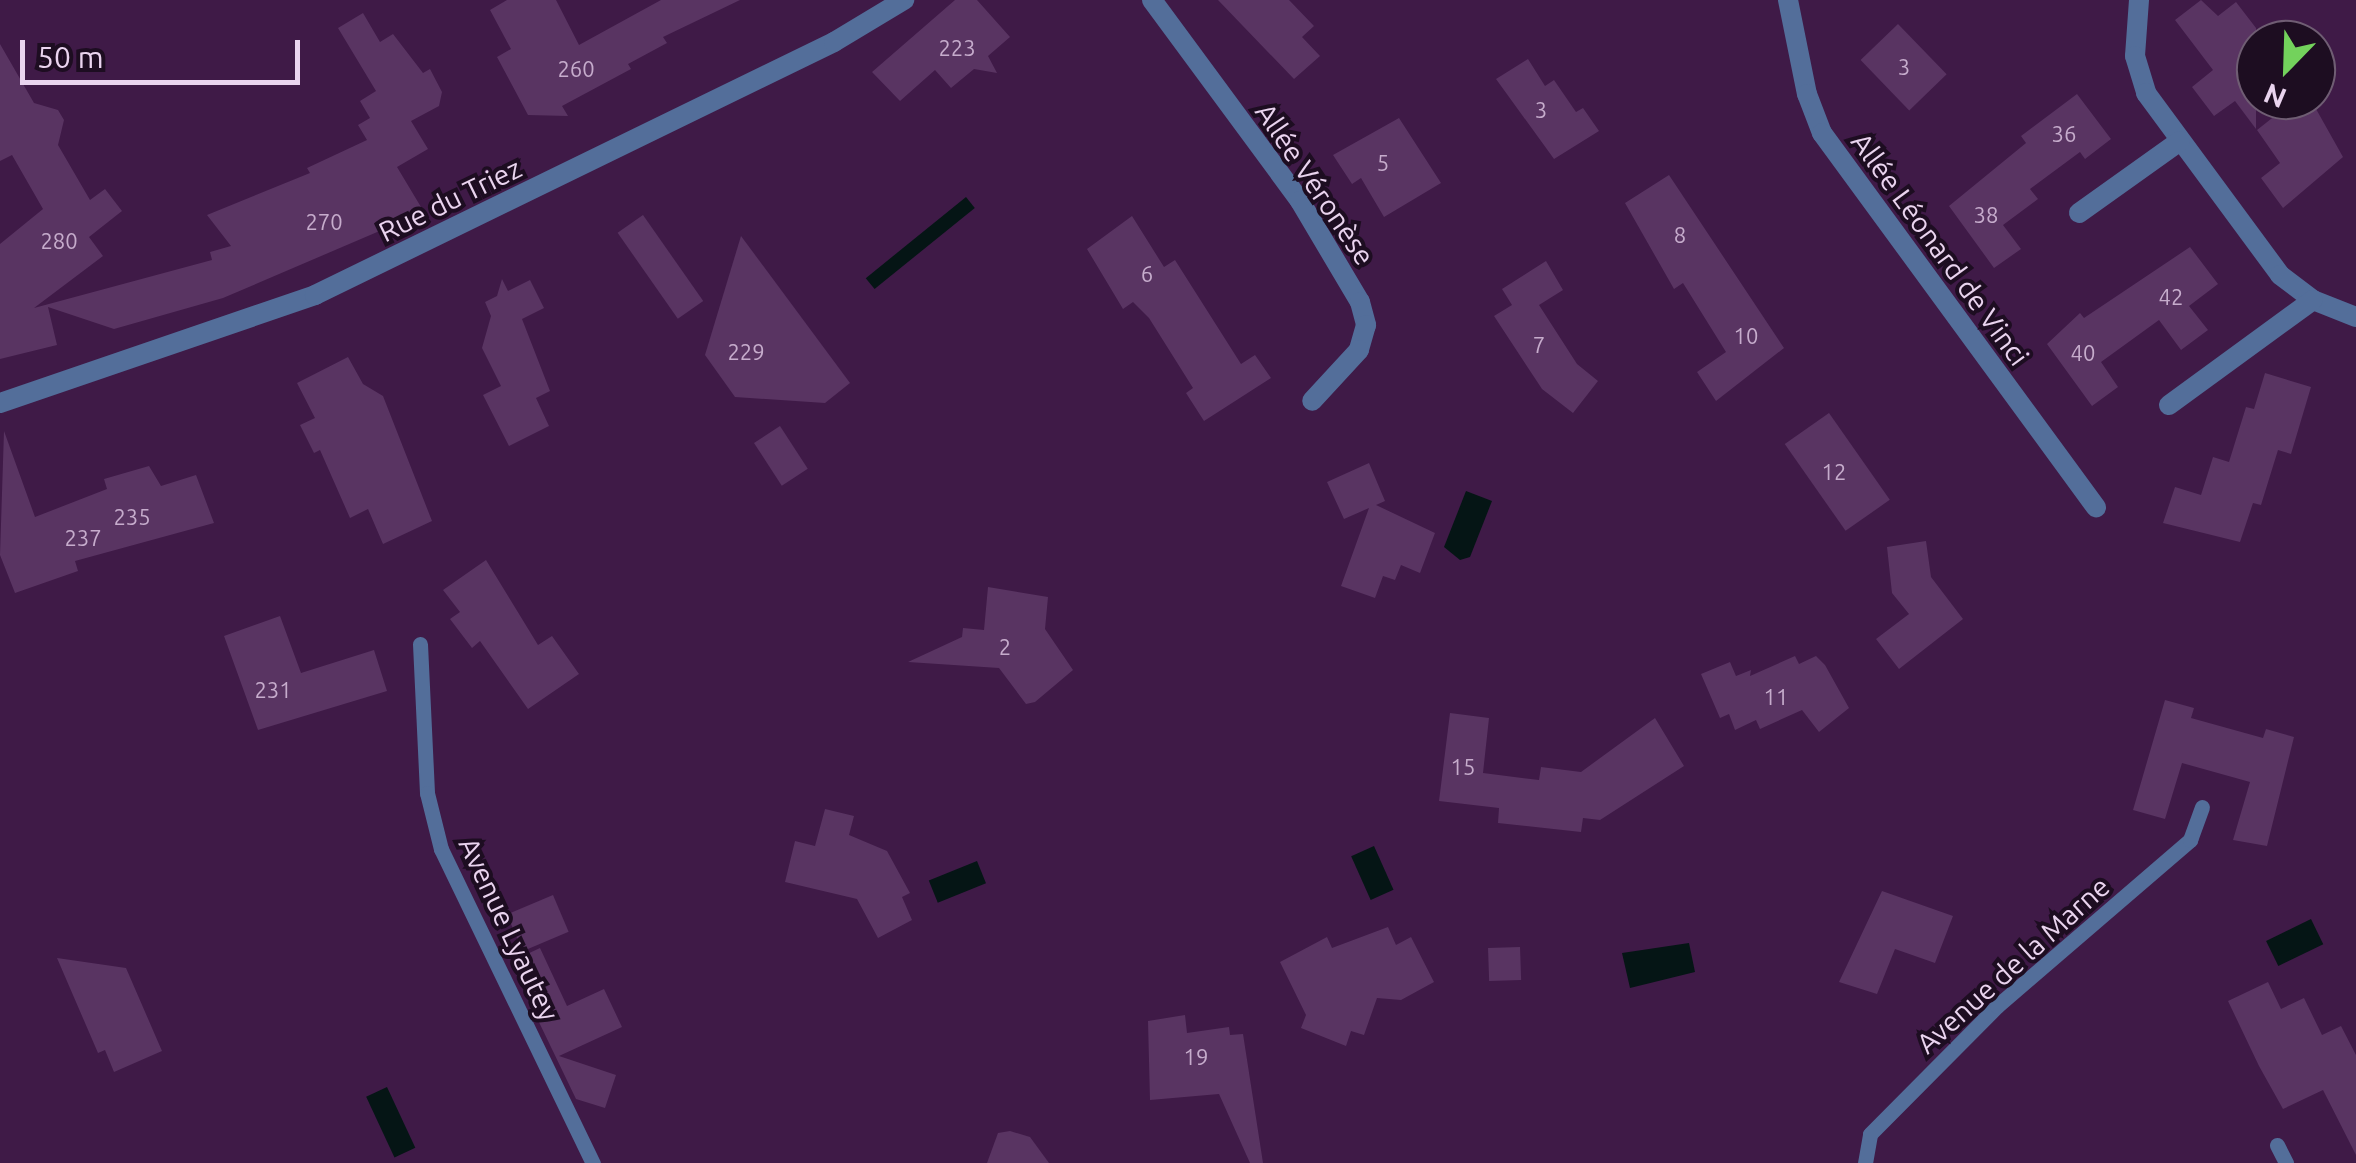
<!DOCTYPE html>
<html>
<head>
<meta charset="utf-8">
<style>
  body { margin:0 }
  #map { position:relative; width:2356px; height:1163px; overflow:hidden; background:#3f1a47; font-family:Ubuntu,sans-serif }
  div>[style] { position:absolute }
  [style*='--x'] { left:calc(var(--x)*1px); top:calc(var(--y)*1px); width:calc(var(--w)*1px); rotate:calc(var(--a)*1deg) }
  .water>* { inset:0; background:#051515; transform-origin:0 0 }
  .building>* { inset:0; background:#593462; transform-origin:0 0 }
  .service>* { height:15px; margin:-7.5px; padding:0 7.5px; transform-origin:7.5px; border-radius:7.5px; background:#536e9a }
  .minor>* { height:20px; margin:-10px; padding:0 10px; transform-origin:10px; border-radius:10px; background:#536e9a }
  .tertiary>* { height:20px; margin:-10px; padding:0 10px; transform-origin:10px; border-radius:10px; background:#536e9a }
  span { translate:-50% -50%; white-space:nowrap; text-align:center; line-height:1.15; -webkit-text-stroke:8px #1d0d21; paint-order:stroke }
  .number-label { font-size:22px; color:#c6accc }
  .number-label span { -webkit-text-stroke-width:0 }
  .street-label { font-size:28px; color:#ead4ef }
  .north { position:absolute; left:2236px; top:20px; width:100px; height:100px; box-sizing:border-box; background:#1d0d21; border:2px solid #6f5d73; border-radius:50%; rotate:203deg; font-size:28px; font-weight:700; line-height:40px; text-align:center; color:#ead4ef }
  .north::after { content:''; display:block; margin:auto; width:35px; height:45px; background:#73d25c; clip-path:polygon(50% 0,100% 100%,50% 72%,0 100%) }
  .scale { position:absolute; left:20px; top:40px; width:280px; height:45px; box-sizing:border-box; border:5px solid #ead4ef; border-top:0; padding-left:12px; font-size:30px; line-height:35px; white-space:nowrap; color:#ead4ef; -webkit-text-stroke:8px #1d0d21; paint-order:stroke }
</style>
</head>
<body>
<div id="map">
  <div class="water">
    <i style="left:966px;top:197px;width:14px;height:129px;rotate:51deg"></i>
    <i style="clip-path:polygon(1466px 491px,1492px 501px,1470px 557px,1460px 560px,1444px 547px)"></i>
    <i style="left:1374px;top:846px;width:48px;height:25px;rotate:66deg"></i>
    <i style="left:977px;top:861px;width:24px;height:52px;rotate:68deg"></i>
    <i style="left:2311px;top:919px;width:28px;height:50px;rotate:64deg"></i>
    <i style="clip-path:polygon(1689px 943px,1695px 972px,1630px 988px,1622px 953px)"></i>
    <i style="left:387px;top:1087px;width:67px;height:23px;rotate:65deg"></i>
  </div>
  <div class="building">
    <i style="clip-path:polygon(507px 0,556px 0,579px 45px,661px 0,740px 0,663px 37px,667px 43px,628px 64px,631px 69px,562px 106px,568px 116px,528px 115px,497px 57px,511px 49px,490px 10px)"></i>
    <i style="clip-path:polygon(955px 0,977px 0,1010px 37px,988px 56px,997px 73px,974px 69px,951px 88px,935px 70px,900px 101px,872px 72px)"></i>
    <i style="clip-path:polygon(1218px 0,1289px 0,1314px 26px,1302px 37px,1320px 56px,1294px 79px)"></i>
    <i style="clip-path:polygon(2201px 0,2218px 16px,2236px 2px,2256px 28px,2256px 129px,2235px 101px,2214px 116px,2192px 87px,2213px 70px,2175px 20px)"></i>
    <i style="clip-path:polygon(363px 13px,380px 42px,393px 34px,423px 73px,430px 69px,442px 92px,439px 106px,411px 121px,428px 149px,397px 167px,424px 212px,223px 298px,114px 329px,48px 307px,57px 345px,0 359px,0 244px,43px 209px,12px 155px,0 161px,0 44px,34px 103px,58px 110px,64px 120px,58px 145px,90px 200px,105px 189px,122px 211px,89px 237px,103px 256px,34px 308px,212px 260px,210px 252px,231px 246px,207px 215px,310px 173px,307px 168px,367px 140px,358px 125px,370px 118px,360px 101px,376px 91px,338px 28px)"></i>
    <i style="left:1898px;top:24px;width:70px;height:52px;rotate:46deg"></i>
    <i style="clip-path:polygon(1528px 59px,1545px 86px,1554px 80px,1576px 112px,1583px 108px,1599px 131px,1554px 159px,1496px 79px)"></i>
    <i style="clip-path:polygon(2077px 94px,2111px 139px,2085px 159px,2080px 152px,2030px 189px,2038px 199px,2003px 225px,2021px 249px,1994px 268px,1949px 206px,2026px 143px,2021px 136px)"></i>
    <i style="clip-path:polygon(2295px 100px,2311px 100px,2343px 157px,2283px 208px,2261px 178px,2280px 163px,2257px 130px)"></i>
    <i style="clip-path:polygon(1399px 118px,1441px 183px,1384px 217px,1361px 178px,1352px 184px,1333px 155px)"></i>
    <i style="clip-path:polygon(1669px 175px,1784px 348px,1716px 401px,1697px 372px,1726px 352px,1683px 283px,1674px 289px,1625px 203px)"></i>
    <i style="left:643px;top:215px;width:105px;height:31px;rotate:55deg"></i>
    <i style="clip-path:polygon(1132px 216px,1164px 267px,1175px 260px,1241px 364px,1255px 355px,1271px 378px,1204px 421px,1186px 393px,1193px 388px,1149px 318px,1133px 302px,1123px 309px,1087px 249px)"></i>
    <i style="clip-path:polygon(741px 236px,850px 383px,825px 403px,735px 397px,705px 355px)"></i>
    <i style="clip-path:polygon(2190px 247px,2218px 284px,2189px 306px,2208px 330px,2181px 350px,2159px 320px,2101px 362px,2118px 387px,2092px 406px,2047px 344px,2080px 313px,2084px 318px)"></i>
    <i style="clip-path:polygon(1546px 261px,1563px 290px,1539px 305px,1577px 364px,1598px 381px,1573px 413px,1542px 389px,1494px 316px,1512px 305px,1502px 289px)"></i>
    <i style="clip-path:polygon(502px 279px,508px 291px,530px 280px,544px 308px,522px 319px,550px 391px,536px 398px,549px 426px,509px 446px,483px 395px,501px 386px,482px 348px,491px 316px,485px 302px,497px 296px)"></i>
    <i style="clip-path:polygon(348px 357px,363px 384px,383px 396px,432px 521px,383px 544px,368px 509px,350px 518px,320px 450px,314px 453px,300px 425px,315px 418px,297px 383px)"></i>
    <i style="clip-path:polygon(2265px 373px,2311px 387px,2291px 454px,2278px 450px,2261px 505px,2253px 503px,2240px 542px,2163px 523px,2175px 487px,2201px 495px,2213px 457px,2229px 462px,2246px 407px,2254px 409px)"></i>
    <i style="left:1829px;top:413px;width:106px;height:54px;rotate:55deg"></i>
    <i style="left:780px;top:426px;width:51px;height:31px;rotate:57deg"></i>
    <i style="clip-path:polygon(4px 431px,35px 517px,107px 489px,104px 479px,149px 466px,161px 486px,196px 475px,214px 523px,75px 561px,78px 571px,15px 593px,0 555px)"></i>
    <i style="clip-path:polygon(1369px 463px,1385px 501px,1376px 505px,1435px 533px,1420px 573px,1401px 565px,1395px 580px,1383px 576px,1375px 598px,1341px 586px,1369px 508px,1344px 519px,1327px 482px)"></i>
    <i style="clip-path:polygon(1926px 541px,1931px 577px,1963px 619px,1899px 669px,1876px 639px,1909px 614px,1892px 593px,1887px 547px)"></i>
    <i style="clip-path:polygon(486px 560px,538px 645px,552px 636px,579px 674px,528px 709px,480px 641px,472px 648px,450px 619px,460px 612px,443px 590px)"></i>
    <i style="clip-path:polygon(988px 587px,1048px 597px,1045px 629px,1073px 670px,1035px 702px,1026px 704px,999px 668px,908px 662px,962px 637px,963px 628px,984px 630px)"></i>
    <i style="clip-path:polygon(280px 616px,301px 673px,374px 650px,387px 691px,258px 730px,224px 636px)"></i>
    <i style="clip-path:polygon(1795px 656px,1799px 664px,1816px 656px,1825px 665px,1849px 708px,1819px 732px,1802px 710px,1760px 729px,1756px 720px,1735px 730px,1729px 714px,1720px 718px,1701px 674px,1730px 662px,1736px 676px,1751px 670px,1750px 676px)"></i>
    <i style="clip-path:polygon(2165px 700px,2194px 708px,2191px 718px,2263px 738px,2266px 729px,2294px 737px,2267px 846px,2233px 840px,2250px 782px,2182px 763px,2165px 819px,2133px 810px)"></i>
    <i style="clip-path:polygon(1450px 713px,1489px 718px,1483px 773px,1539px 780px,1541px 767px,1581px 772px,1655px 718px,1684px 766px,1600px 820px,1583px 818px,1581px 832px,1498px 823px,1499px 808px,1439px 801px)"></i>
    <i style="clip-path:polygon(825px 809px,854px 816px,849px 835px,887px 851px,910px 893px,902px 897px,912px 920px,878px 938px,857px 899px,785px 882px,795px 841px,815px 846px)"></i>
    <i style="clip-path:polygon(1882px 891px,1953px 916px,1935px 963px,1895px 949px,1877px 994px,1839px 982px)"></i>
    <i style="left:553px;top:895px;width:40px;height:50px;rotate:67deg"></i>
    <i style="clip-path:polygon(1388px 927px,1396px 945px,1411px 937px,1434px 982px,1401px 1000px,1377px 998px,1364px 1035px,1351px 1031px,1346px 1046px,1301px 1028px,1306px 1015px,1280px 962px,1327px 937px,1332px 948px)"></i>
    <i style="left:1520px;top:947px;width:33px;height:32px;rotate:88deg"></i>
    <i style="clip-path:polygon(540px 948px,567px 1006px,604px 989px,622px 1027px,559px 1056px,616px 1075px,605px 1108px,576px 1099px,510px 962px)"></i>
    <i style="clip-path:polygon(57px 958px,126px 968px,162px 1051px,114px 1072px,105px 1050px,98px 1053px)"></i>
    <i style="clip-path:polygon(2268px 982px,2281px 1009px,2304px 998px,2322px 1035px,2341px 1026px,2356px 1055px,2356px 1155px,2323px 1090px,2283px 1109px,2259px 1066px,2228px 1001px)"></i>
    <i style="clip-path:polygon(1185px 1015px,1187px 1033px,1229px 1027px,1230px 1035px,1243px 1034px,1263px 1163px,1250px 1163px,1219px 1094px,1150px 1100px,1148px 1021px)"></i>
    <i style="clip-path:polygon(1010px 1131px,1030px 1137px,1049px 1163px,987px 1163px,998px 1133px)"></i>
  </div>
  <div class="service">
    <i style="--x:420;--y:644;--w:149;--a:87.3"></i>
    <i style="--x:427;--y:793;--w:58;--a:76"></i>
    <i style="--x:441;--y:849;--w:349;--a:64.2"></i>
    <i style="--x:2277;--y:1145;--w:20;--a:63"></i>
    <i style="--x:1865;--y:1163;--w:29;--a:-80"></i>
    <i style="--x:1870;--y:1134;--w:180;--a:-45.2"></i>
    <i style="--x:1997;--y:1006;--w:255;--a:-40.7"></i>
    <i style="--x:2190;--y:840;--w:35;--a:-70"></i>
  </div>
  <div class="minor">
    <i style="--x:1152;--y:0;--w:250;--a:53.6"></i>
    <i style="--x:1300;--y:201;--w:117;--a:59.3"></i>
    <i style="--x:1360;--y:302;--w:24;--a:75"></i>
    <i style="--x:1366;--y:325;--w:26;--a:106"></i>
    <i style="--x:1359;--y:350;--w:69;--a:132.7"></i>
    <i style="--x:1788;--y:0;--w:96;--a:78.6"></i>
    <i style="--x:1807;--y:94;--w:42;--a:69"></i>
    <i style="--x:1822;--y:133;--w:464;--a:53.8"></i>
    <i style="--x:2139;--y:0;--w:56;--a:94.1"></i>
    <i style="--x:2135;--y:56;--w:39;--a:73"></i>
    <i style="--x:2146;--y:93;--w:226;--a:53.6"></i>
    <i style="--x:2280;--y:275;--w:41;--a:37.1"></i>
    <i style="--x:2313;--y:300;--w:46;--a:21.6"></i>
    <i style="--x:2079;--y:213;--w:124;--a:-35.5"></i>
    <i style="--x:2169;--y:405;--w:178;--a:-36.1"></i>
  </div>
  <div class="tertiary">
    <i style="--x:0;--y:403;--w:333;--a:-18.9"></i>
    <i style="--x:315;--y:295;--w:577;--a:-25.99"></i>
    <i style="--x:834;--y:42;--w:82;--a:-31"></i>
  </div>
  <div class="number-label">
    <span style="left:957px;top:48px">223</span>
    <span style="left:1904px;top:67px">3</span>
    <span style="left:576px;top:69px">260</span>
    <span style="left:1541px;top:110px">3</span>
    <span style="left:2064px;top:134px">36</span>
    <span style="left:1383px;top:163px">5</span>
    <span style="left:1986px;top:215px">38</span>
    <span style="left:324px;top:222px">270</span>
    <span style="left:1680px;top:235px">8</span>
    <span style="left:59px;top:241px">280</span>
    <span style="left:1147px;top:274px">6</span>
    <span style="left:2171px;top:297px">42</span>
    <span style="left:1746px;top:336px">10</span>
    <span style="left:1539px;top:345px">7</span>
    <span style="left:746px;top:352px">229</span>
    <span style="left:2083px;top:353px">40</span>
    <span style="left:1834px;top:472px">12</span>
    <span style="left:132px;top:517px">235</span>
    <span style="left:83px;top:538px">237</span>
    <span style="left:1005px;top:647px">2</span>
    <span style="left:273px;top:690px">231</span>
    <span style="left:1776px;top:697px">11</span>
    <span style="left:1463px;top:767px">15</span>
    <span style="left:1196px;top:1057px">19</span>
  </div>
  <div class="street-label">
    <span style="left:1315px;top:184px;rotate:56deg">Allée Véronèse</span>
    <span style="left:450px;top:200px;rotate:-26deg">Rue du Triez</span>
    <span style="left:1940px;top:249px;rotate:54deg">Allée Léonard de Vinci</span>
    <span style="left:509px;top:929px;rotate:65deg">Avenue Lyautey</span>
    <span style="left:2013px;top:965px;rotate:-42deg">Avenue de la Marne</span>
  </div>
  <div class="north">N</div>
  <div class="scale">50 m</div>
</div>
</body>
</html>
